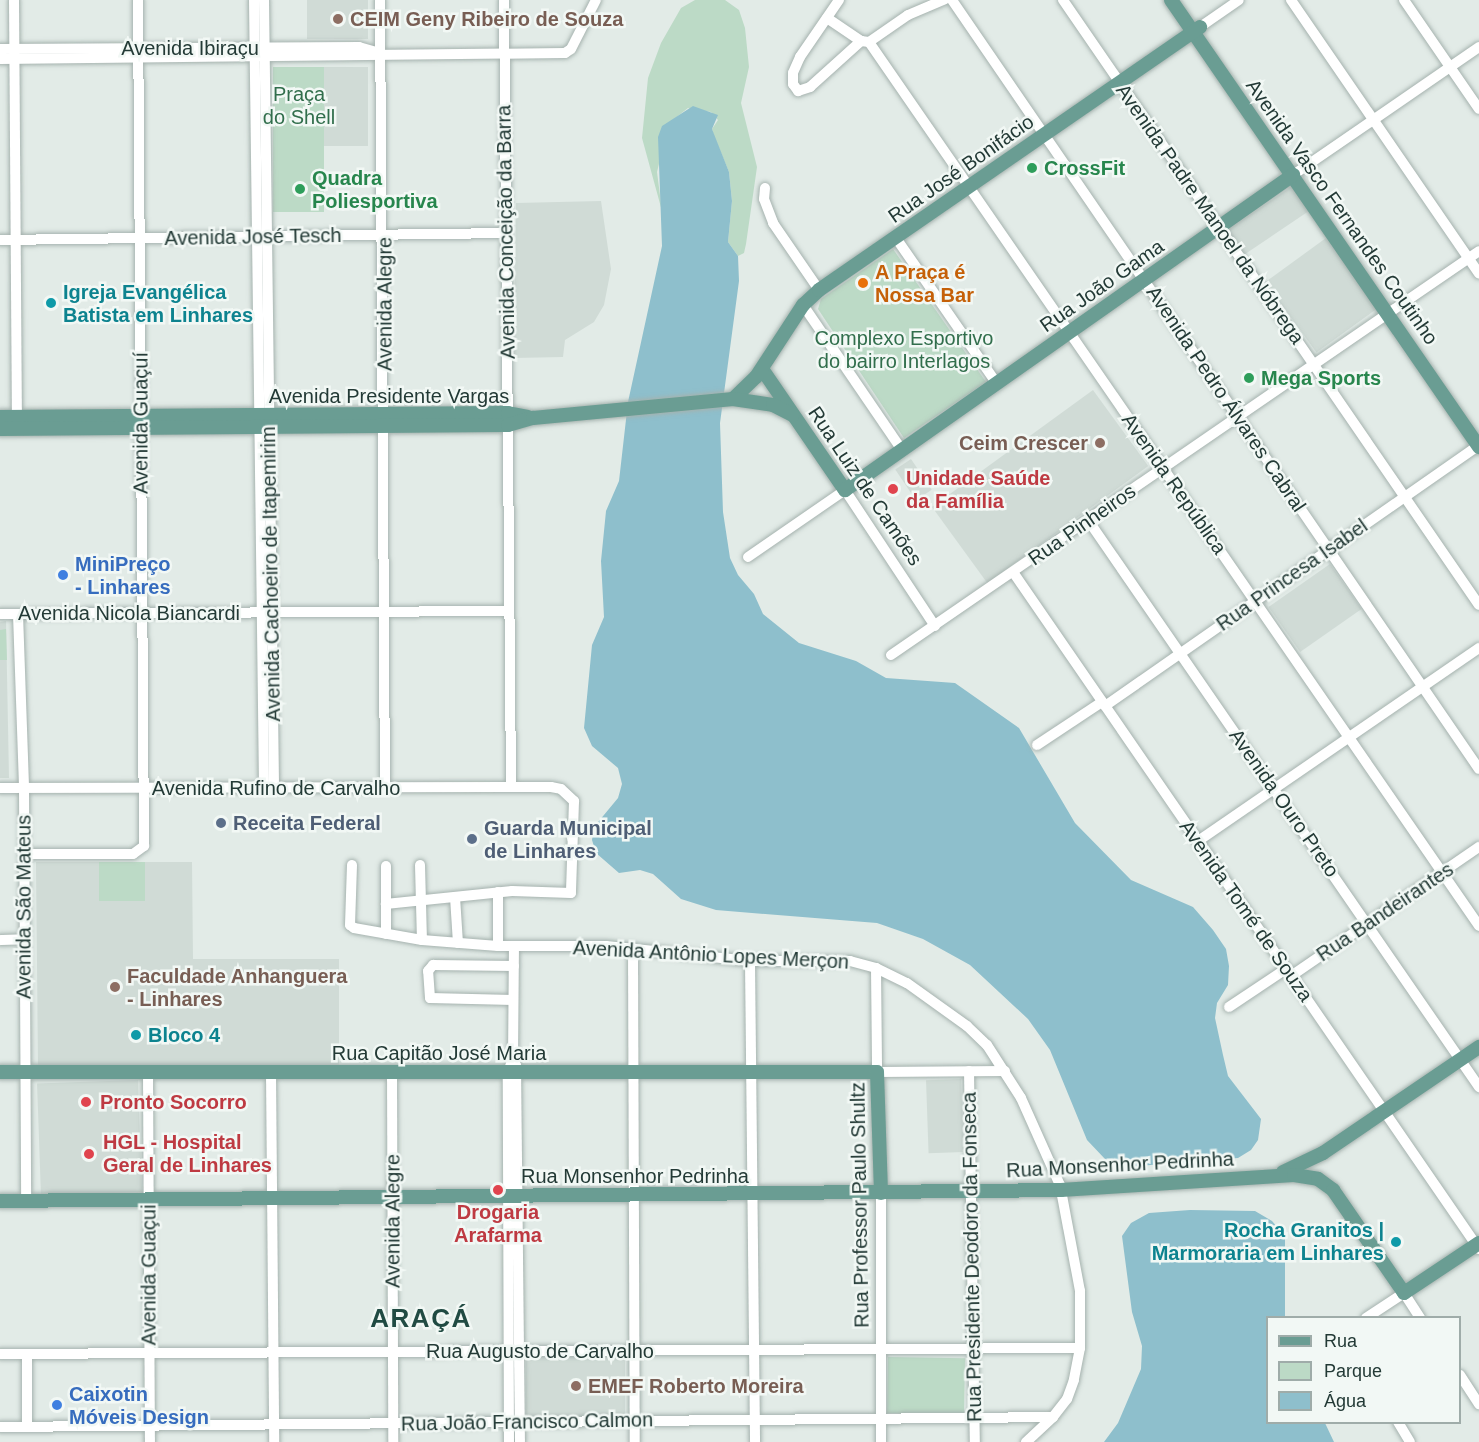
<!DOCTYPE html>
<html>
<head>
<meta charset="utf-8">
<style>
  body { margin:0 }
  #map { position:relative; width:1479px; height:1442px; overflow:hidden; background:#e2ebe7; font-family:Helvetica,sans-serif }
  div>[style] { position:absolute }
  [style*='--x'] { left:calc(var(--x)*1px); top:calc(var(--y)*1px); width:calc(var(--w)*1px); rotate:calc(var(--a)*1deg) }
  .built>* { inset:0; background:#d0dbd6; transform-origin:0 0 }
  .green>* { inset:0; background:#bcdac6; transform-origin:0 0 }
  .water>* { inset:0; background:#8ebfcc }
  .roads { filter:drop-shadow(0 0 2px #a5b2ae) drop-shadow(0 0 2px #a5b2ae) }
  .minor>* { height:10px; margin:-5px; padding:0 5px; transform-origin:5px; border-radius:5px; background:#fff }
  .major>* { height:14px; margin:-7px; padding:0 7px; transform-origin:7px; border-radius:7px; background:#6a9d93 }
  .dots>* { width:16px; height:16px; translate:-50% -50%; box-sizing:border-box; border:3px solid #f2f8f5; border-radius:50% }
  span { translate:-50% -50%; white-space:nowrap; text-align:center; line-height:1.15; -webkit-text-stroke:5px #f2f8f5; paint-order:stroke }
  .education-label { font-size:20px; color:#785e54; font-weight:700 }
  .left { translate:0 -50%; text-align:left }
  .right { translate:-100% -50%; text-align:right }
  .street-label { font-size:20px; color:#233a36 }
  .park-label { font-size:20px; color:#316e4c }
  .leisure-label { font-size:20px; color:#27864d; font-weight:700 }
  .food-label { font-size:20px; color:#c56008; font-weight:700 }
  .culture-label { font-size:20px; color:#0d838f; font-weight:700 }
  .health-label { font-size:20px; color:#be3a42; font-weight:700 }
  .shop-label { font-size:20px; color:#366cbe; font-weight:700 }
  .service-label { font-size:20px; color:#4e5e75; font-weight:700 }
  .district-label { font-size:26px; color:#214b43; font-weight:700; letter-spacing:1.5px }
  .legend { position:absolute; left:1266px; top:1316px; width:195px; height:108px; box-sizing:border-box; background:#f2f8f5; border:2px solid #9faca9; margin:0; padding:8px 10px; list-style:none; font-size:18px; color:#233a36 }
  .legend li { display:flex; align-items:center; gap:12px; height:30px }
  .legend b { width:30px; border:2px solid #9faca9 }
</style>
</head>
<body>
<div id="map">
  <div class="built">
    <i style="left:307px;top:0;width:61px;height:39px"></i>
    <i style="left:324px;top:67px;width:44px;height:79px"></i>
    <i style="left:1294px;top:185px;width:30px;height:80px;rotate:56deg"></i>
    <i style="clip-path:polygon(601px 201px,611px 269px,604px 305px,594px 322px,565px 340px,563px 357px,514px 358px,516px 203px)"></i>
    <i style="left:1326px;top:238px;width:87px;height:75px;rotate:54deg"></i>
    <i style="left:1093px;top:390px;width:94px;height:199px;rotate:54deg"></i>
    <i style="left:911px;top:459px;width:37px;height:19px;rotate:56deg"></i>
    <i style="left:1330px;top:564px;width:55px;height:75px;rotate:55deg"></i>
    <i style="clip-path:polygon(6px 621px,9px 778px,0 778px,0 622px)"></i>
    <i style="clip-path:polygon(36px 862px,192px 862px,193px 959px,339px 959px,339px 1065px,38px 1066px)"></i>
    <i style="left:961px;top:1079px;width:73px;height:35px;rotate:88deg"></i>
    <i style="left:138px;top:1080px;width:112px;height:101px;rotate:88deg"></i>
    <i style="left:526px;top:1356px;width:99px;height:60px"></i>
  </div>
  <div class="green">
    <i style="clip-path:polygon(695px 0,725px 0,739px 10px,745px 28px,749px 67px,741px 103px,757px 167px,746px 244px,744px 253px,738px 256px,728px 242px,732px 201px,729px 172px,714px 136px,712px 129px,718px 120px,711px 112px,688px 108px,669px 123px,657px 172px,662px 211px,642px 138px,648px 78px,661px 43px,681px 8px)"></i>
    <i style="left:273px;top:67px;width:51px;height:145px"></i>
    <i style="clip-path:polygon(893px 249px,986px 382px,904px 438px,818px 309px,821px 299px)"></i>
    <i style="clip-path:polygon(6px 629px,7px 660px,0 660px,0 630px)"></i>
    <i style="left:99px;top:862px;width:46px;height:39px"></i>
    <i style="left:888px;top:1357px;width:77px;height:56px;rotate:1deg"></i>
  </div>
  <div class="water">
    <i style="clip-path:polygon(693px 106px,718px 115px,712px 129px,729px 172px,732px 201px,728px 242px,738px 256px,739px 281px,720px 423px,723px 512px,730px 558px,738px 575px,754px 594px,763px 614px,799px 643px,856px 661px,886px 678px,955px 683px,1019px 728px,1075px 823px,1131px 880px,1193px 907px,1213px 930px,1226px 949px,1229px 966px,1228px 985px,1217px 1003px,1215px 1018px,1223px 1055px,1228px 1076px,1261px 1119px,1258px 1140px,1251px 1150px,1238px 1158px,1126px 1167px,1105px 1159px,1087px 1140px,1050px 1050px,1028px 1019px,970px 965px,923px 939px,877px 923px,716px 910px,681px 899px,653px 874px,640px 870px,619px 873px,596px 853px,592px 840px,594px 827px,618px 798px,622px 784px,618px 768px,592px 746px,584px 728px,592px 645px,604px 617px,601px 561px,606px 511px,619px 481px,628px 402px,662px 246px,658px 137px,662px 126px)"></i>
    <i style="clip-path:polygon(1190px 1210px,1255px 1211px,1272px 1221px,1285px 1236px,1285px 1317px,1268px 1318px,1268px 1422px,1325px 1423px,1334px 1442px,1104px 1442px,1118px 1423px,1141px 1369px,1142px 1346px,1132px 1312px,1122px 1236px,1131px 1223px,1149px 1213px)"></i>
  </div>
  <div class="roads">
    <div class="minor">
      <i style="--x:14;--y:0;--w:422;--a:89.6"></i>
      <i style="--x:254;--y:0;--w:787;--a:89.27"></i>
      <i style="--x:264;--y:0;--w:787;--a:89.27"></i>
      <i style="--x:380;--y:0;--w:787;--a:89.64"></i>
      <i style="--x:504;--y:0;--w:787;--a:89.49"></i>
      <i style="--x:839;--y:0;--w:69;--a:124.4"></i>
      <i style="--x:800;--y:57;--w:17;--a:114"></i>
      <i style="--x:793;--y:73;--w:11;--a:90"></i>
      <i style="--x:793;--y:84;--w:9;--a:54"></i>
      <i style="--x:798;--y:91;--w:13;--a:-18"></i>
      <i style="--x:810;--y:87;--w:69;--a:-42"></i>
      <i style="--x:861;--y:41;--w:8;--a:7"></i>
      <i style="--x:869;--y:42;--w:47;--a:-34.7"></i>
      <i style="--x:908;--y:15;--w:39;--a:-23"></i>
      <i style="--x:952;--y:0;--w:932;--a:55.58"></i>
      <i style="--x:1063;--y:0;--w:734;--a:55.49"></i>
      <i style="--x:1291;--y:0;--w:332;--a:55.5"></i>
      <i style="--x:1404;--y:0;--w:132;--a:55.5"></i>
      <i style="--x:827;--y:18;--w:41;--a:34.1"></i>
      <i style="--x:1200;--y:27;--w:47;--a:-34.7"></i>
      <i style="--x:869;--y:42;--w:1074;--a:55.39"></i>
      <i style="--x:0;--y:49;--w:359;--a:-0.3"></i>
      <i style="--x:359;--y:47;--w:19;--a:16"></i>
      <i style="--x:0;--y:59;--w:565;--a:-0.61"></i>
      <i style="--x:565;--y:53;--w:7;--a:-34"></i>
      <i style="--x:571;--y:49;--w:55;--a:-63"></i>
      <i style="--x:1293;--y:175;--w:226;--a:-34.5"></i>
      <i style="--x:765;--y:188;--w:11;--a:95"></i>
      <i style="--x:764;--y:199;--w:26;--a:69"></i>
      <i style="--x:773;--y:223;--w:81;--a:55.5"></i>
      <i style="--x:896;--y:238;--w:178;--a:55.3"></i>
      <i style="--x:0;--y:240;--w:506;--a:-0.79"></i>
      <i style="--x:803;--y:305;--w:176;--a:55.7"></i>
      <i style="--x:1088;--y:520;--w:689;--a:55.41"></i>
      <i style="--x:748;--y:557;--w:118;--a:-34.6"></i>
      <i style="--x:845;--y:490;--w:163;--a:56.5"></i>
      <i style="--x:1013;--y:572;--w:822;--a:55.46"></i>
      <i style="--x:0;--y:614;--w:509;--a:-0.34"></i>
      <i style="--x:18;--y:614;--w:174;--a:88"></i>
      <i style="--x:24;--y:788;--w:412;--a:89.7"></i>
      <i style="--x:891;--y:655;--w:713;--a:-34.49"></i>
      <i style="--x:1105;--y:706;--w:456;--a:-34.9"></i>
      <i style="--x:1037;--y:745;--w:78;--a:-33.5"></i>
      <i style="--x:0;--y:788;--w:551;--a:-0.1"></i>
      <i style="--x:551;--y:787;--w:10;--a:11"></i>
      <i style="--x:561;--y:789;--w:18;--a:43"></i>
      <i style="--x:574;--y:801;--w:92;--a:91.9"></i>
      <i style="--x:571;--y:893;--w:59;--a:-178.1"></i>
      <i style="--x:512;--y:891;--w:127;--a:174.1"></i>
      <i style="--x:1198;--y:841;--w:341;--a:-34.5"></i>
      <i style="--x:24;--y:854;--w:109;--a:0"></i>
      <i style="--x:133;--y:854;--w:14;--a:-36"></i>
      <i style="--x:144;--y:846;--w:846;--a:-90.41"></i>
      <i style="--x:352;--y:865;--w:60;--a:91.9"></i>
      <i style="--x:350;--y:925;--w:5;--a:37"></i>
      <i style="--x:354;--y:928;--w:69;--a:10"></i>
      <i style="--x:422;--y:940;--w:76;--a:4.5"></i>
      <i style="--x:498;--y:946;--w:108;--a:0"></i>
      <i style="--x:606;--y:946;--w:145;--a:5.9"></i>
      <i style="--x:750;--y:961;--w:100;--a:0"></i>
      <i style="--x:850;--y:961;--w:27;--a:15"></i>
      <i style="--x:876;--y:968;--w:34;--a:26"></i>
      <i style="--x:907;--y:983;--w:74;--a:35.6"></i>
      <i style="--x:967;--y:1026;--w:28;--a:44"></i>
      <i style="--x:987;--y:1045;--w:63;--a:57.3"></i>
      <i style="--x:1021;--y:1098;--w:95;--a:65.9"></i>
      <i style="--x:1060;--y:1185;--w:108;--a:79.3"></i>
      <i style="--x:1080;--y:1291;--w:57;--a:90"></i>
      <i style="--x:1080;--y:1348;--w:33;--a:101"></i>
      <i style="--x:1074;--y:1380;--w:20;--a:110"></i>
      <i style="--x:1067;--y:1399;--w:23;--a:128"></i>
      <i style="--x:1053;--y:1417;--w:37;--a:137"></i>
      <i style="--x:420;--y:865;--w:75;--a:88.5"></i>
      <i style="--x:386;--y:866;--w:68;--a:90"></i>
      <i style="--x:498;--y:892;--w:54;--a:90"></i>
      <i style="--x:455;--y:897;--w:46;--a:86.3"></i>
      <i style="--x:0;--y:940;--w:25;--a:-2"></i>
      <i style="--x:633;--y:948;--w:494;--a:89.8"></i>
      <i style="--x:750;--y:961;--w:481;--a:89.4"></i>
      <i style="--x:876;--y:968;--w:104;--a:89.4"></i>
      <i style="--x:877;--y:1072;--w:128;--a:-0.4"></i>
      <i style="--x:1291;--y:976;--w:228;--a:-34.5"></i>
      <i style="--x:513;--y:1000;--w:83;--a:-178.6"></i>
      <i style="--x:430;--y:998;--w:27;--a:-94"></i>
      <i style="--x:428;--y:971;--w:8;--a:-50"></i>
      <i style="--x:433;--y:965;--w:81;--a:0.7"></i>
      <i style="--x:1229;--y:1007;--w:69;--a:-33.7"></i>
      <i style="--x:516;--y:1065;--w:377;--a:89.4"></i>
      <i style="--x:969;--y:1071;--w:371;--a:89.1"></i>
      <i style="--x:148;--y:1072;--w:370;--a:89.7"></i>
      <i style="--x:271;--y:1072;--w:370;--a:89.5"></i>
      <i style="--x:392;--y:1072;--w:370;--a:89.8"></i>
      <i style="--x:1366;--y:1318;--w:45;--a:-33.3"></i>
      <i style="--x:1404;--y:1293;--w:30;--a:57"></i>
      <i style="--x:0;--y:1354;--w:1080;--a:-0.32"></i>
      <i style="--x:1460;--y:1375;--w:35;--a:57"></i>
      <i style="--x:1398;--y:1422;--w:23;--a:59"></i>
      <i style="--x:0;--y:1427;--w:1053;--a:-0.54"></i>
      <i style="--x:27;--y:1427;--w:73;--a:-90"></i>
      <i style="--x:509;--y:1442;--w:370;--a:-90.2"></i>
      <i style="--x:508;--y:1072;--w:15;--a:-70"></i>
      <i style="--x:513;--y:1058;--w:111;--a:-89.5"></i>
      <i style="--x:881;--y:1442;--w:249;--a:-90"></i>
    </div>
    <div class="major">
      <i style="--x:1171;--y:0;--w:543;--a:55.43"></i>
      <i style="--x:762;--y:369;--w:147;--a:55.6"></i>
      <i style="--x:845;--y:490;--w:548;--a:-35.11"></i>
      <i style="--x:733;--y:399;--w:32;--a:-44"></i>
      <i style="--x:756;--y:377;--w:86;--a:-56.9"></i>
      <i style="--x:803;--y:305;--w:22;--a:-43"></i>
      <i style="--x:819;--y:290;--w:463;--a:-34.6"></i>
      <i style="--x:0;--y:417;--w:508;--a:-0.45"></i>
      <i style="--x:508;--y:413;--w:20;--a:11"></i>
      <i style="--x:0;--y:429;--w:508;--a:-0.45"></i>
      <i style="--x:508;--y:425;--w:26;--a:-16"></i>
      <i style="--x:533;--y:418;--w:201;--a:-5.4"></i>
      <i style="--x:733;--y:399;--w:40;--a:8.5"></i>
      <i style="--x:773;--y:405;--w:22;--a:27"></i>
      <i style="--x:0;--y:1072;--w:877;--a:0"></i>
      <i style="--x:877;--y:1072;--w:121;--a:88.1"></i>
      <i style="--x:1283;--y:1172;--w:44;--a:-25.4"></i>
      <i style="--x:1323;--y:1153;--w:189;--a:-34.2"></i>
      <i style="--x:0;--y:1201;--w:1061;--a:-0.59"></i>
      <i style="--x:1061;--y:1190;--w:233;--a:-3.7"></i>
      <i style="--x:1294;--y:1175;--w:24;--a:9"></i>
      <i style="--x:1318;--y:1179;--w:19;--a:36"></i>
      <i style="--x:1333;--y:1190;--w:125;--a:55.4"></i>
      <i style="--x:1404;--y:1293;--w:90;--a:-33.7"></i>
    </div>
  </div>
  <div class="dots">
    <i style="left:338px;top:19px;background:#8d6e63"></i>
    <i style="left:1032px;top:168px;background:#2e9e5b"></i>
    <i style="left:300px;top:189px;background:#2e9e5b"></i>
    <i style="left:863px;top:283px;background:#e8710a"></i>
    <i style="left:51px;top:303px;background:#0f9aa8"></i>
    <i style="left:1249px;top:378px;background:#2e9e5b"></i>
    <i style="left:1100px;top:443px;background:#8d6e63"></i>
    <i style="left:893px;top:489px;background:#e0444e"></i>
    <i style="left:63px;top:575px;background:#3f7fe0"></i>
    <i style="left:221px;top:823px;background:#5c6f8a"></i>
    <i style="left:472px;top:839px;background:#5c6f8a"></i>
    <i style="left:115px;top:987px;background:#8d6e63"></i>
    <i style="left:136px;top:1035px;background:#0f9aa8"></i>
    <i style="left:86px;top:1102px;background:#e0444e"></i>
    <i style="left:89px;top:1154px;background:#e0444e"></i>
    <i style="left:498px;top:1190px;background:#e0444e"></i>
    <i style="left:1396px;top:1242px;background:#0f9aa8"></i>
    <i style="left:576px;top:1386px;background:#8d6e63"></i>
    <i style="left:57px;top:1405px;background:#3f7fe0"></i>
  </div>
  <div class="education-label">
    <span class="left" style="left:350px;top:19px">CEIM Geny Ribeiro de Souza</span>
    <span class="right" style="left:1088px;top:443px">Ceim Crescer</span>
    <span class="left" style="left:127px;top:988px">Faculdade Anhanguera<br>- Linhares</span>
    <span class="left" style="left:588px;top:1386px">EMEF Roberto Moreira</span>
  </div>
  <div class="street-label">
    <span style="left:190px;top:48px">Avenida Ibiraçu</span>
    <span style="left:961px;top:169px;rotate:-35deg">Rua José Bonifácio</span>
    <span style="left:1342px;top:212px;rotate:55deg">Avenida Vasco Fernandes Coutinho</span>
    <span style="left:1210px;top:214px;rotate:55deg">Avenida Padre Manoel da Nóbrega</span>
    <span style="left:506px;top:232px;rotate:-91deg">Avenida Conceição da Barra</span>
    <span style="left:253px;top:237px;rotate:-1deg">Avenida José Tesch</span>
    <span style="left:1102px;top:286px;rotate:-35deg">Rua João Gama</span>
    <span style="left:385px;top:304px;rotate:-90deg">Avenida Alegre</span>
    <span style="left:389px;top:396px">Avenida Presidente Vargas</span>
    <span style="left:1226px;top:399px;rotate:56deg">Avenida Pedro Álvares Cabral</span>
    <span style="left:141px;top:423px;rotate:-90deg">Avenida Guaçuí</span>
    <span style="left:1174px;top:484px;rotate:55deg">Avenida República</span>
    <span style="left:865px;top:486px;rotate:56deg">Rua Luiz de Camões</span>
    <span style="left:1082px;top:525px;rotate:-35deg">Rua Pinheiros</span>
    <span style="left:271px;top:574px;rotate:-91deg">Avenida Cachoeiro de Itapemirim</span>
    <span style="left:1292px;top:575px;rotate:-35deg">Rua Princesa Isabel</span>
    <span style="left:129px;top:613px">Avenida Nicola Biancardi</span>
    <span style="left:276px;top:788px">Avenida Rufino de Carvalho</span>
    <span style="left:1284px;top:803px;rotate:55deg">Avenida Ouro Preto</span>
    <span style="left:24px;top:907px;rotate:-90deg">Avenida São Mateus</span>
    <span style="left:1246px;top:911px;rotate:55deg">Avenida Tomé de Souza</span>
    <span style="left:1385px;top:912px;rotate:-34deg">Rua Bandeirantes</span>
    <span style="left:711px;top:955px;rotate:3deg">Avenida Antônio Lopes Merçon</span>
    <span style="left:439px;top:1053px">Rua Capitão José Maria</span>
    <span style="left:1120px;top:1165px;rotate:-3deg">Rua Monsenhor Pedrinha</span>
    <span style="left:635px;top:1176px">Rua Monsenhor Pedrinha</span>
    <span style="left:860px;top:1205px;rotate:-91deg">Rua Professor Paulo Shultz</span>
    <span style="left:393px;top:1221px;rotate:-90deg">Avenida Alegre</span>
    <span style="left:972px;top:1257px;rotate:-91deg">Rua Presidente Deodoro da Fonseca</span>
    <span style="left:149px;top:1275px;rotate:-90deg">Avenida Guaçui</span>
    <span style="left:540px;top:1351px">Rua Augusto de Carvalho</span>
    <span style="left:527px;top:1422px;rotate:-1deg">Rua João Francisco Calmon</span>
  </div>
  <div class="park-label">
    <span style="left:299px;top:106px">Praça<br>do Shell</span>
    <span style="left:904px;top:350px">Complexo Esportivo<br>do bairro Interlagos</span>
  </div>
  <div class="leisure-label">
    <span class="left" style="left:1044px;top:168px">CrossFit</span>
    <span class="left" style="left:312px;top:190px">Quadra<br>Poliesportiva</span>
    <span class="left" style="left:1261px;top:378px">Mega Sports</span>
  </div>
  <div class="food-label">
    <span class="left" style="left:875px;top:284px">A Praça é<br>Nossa Bar</span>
  </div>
  <div class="culture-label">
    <span class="left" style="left:63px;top:304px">Igreja Evangélica<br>Batista em Linhares</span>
    <span class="left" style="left:148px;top:1035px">Bloco 4</span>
    <span class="right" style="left:1384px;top:1242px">Rocha Granitos |<br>Marmoraria em Linhares</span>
  </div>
  <div class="health-label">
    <span class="left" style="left:906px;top:490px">Unidade Saúde<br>da Família</span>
    <span class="left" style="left:100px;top:1102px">Pronto Socorro</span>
    <span class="left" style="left:103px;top:1154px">HGL - Hospital<br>Geral de Linhares</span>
    <span style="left:498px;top:1224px">Drogaria<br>Arafarma</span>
  </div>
  <div class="shop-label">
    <span class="left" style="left:75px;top:576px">MiniPreço<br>- Linhares</span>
    <span class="left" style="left:69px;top:1406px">Caixotin<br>Móveis Design</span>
  </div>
  <div class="service-label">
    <span class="left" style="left:233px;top:823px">Receita Federal</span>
    <span class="left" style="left:484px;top:840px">Guarda Municipal<br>de Linhares</span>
  </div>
  <div class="district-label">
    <span style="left:421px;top:1319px">ARAÇÁ</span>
  </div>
  <ul class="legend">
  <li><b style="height:8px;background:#6a9d93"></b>Rua</li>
  <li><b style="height:16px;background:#bcdac6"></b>Parque</li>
  <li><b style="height:16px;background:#8ebfcc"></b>Água</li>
  </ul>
</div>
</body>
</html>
